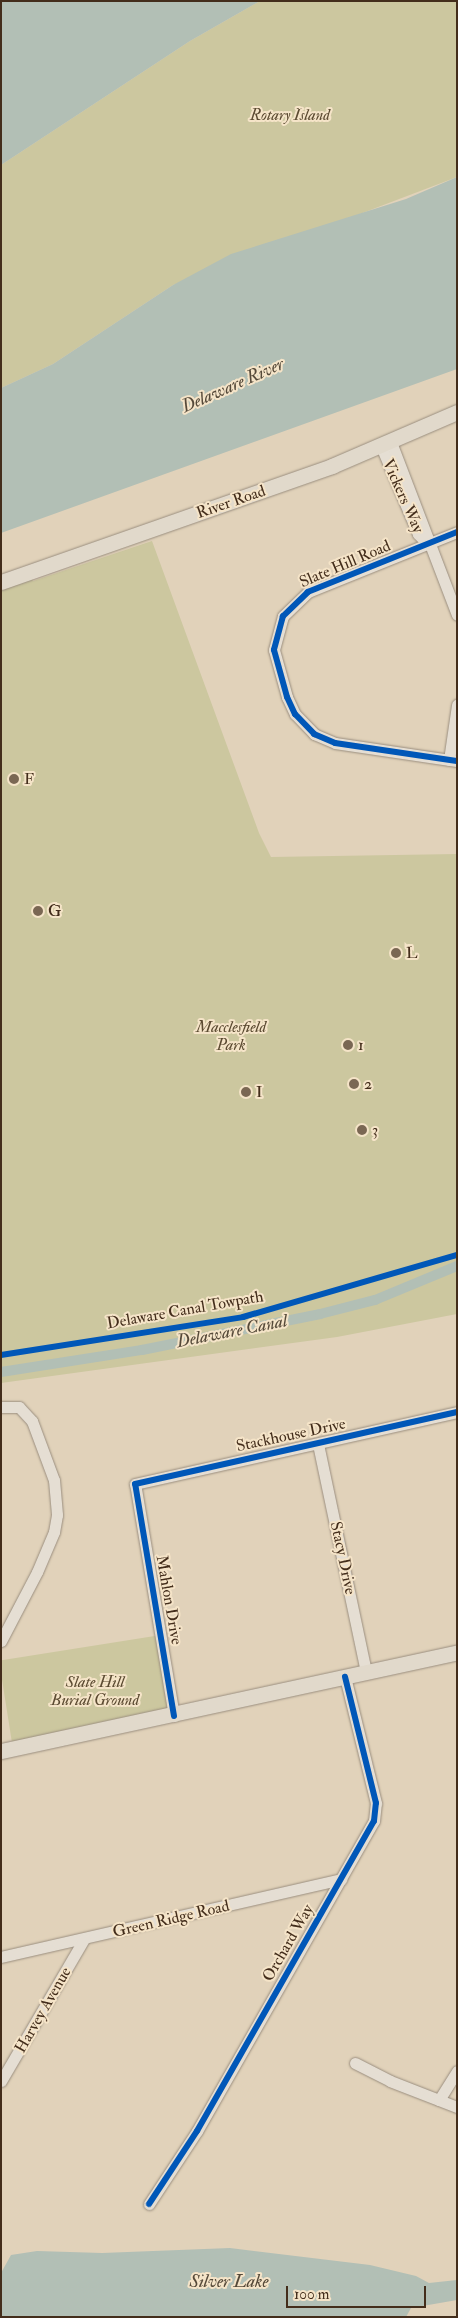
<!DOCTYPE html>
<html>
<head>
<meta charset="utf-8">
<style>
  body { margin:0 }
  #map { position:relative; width:458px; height:2318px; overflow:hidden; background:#e1d2ba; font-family:"IM FELL Double Pica",serif }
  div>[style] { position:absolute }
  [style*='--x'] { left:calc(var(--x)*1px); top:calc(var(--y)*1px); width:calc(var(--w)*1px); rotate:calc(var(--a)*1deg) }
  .green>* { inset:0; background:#ccc79f; transform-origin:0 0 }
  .water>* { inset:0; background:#b2bfb5 }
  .canal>* { height:10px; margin:-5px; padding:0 5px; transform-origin:5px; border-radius:5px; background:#b2bfb5 }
  .roads { filter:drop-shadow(0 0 1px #9a8e7f) drop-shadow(0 0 1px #9a8e7f) }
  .minor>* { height:11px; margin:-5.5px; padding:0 5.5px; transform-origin:5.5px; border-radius:5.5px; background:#e5ded3 }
  .major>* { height:15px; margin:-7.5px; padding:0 7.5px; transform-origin:7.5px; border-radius:7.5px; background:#e1d9cb }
  .cycleway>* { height:6px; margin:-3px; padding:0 3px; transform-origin:3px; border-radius:3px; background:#0057b8 }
  .dots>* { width:14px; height:14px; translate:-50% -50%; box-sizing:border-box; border:2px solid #f5e4c8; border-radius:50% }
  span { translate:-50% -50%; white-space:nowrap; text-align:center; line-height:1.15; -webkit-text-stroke:4px #f5e4c8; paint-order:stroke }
  .park-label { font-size:16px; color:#5b4a31; font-style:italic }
  .street-label { font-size:16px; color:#432d1b }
  .poi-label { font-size:16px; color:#432d1b }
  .left { translate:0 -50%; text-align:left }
  .water-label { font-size:18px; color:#554939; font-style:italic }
  .frame { position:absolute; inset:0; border:2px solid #432d1b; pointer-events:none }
  .scale { position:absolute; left:286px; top:2286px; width:140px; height:22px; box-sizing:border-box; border:2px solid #432d1b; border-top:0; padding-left:6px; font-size:15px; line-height:18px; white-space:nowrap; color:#432d1b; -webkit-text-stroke:4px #f5e4c8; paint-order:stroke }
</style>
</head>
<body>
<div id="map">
  <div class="green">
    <i style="clip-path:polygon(260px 1px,457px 1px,457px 177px,173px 285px,53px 364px,1px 388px,1px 165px,190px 41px)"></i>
    <i style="clip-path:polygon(152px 541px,259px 833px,271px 857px,457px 854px,457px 1314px,337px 1337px,1px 1383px,1px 587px,32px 577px,33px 581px)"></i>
    <i style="left:161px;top:1635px;width:82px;height:164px;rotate:81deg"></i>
  </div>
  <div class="water">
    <i style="clip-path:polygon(1px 1px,260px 1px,190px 41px,1px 165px)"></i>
    <i style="clip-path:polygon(457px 177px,457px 369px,1px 533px,1px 388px,53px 364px,173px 285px,231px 254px,406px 199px)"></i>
    <i style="clip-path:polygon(230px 2248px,370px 2265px,416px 2276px,429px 2283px,457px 2280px,457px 2300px,411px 2308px,406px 2317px,1px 2317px,1px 2273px,11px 2255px,37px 2251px,102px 2253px)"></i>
  </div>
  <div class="canal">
    <i style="--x:1;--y:1372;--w:143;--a:-8.9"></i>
    <i style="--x:142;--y:1350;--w:182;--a:-11.4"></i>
    <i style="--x:320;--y:1314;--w:57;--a:-14.3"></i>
    <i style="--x:375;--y:1300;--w:89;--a:-22.5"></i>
  </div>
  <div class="roads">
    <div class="minor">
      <i style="--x:391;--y:442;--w:185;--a:69.1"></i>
      <i style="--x:381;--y:446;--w:95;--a:67.2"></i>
      <i style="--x:418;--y:534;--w:14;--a:45"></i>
      <i style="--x:457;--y:532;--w:161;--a:158.1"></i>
      <i style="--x:308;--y:592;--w:35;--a:136"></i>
      <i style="--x:283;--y:616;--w:35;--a:105"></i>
      <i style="--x:274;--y:650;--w:49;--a:74.5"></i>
      <i style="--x:287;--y:697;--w:19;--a:65"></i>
      <i style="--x:295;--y:714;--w:28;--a:46"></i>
      <i style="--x:314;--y:734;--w:23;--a:23"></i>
      <i style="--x:335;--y:743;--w:123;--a:8.4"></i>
      <i style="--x:449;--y:760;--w:56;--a:-81.7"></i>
      <i style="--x:1;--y:1407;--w:18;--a:0"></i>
      <i style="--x:19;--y:1407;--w:19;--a:47"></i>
      <i style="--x:32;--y:1421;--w:63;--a:69.6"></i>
      <i style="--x:54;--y:1480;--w:35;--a:85"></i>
      <i style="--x:57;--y:1515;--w:17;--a:100"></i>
      <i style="--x:54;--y:1532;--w:43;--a:113"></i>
      <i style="--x:37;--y:1572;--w:78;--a:117.6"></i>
      <i style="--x:318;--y:1444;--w:233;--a:78.1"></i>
      <i style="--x:174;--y:1716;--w:235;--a:-99.5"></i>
      <i style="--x:135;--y:1484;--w:330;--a:-12.6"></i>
      <i style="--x:1;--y:1957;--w:349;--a:-12.9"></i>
      <i style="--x:355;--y:2063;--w:39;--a:27"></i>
      <i style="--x:390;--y:2081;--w:72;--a:21.2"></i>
      <i style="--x:1;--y:2081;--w:164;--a:-59.7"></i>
      <i style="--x:439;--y:2100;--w:34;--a:-58"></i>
      <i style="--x:149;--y:2204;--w:87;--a:-56.7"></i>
      <i style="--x:197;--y:2131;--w:357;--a:-60.3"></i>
      <i style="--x:374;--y:1821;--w:18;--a:-84"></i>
      <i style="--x:376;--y:1803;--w:130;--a:-103.8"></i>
    </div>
    <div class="major">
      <i style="--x:1;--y:582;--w:351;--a:-19.3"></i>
      <i style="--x:332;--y:466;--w:136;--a:-23.4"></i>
      <i style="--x:1;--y:1751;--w:467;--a:-12.2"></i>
    </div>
  </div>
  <div class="cycleway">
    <i style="--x:457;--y:532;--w:161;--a:158.1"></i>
    <i style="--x:308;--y:592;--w:35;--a:136"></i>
    <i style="--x:283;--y:616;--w:35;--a:105"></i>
    <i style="--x:274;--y:650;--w:49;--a:74.5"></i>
    <i style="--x:287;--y:697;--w:19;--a:65"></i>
    <i style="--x:295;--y:714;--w:28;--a:46"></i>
    <i style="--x:314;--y:734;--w:23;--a:23"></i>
    <i style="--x:335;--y:743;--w:123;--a:8.4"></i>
    <i style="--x:1;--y:1355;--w:245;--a:-8.9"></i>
    <i style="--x:243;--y:1317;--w:223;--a:-16.2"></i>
    <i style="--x:174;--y:1716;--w:235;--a:-99.5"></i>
    <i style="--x:135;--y:1484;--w:330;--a:-12.6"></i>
    <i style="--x:149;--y:2204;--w:87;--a:-56.7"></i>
    <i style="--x:197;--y:2131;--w:357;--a:-60.3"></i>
    <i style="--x:374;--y:1821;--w:18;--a:-84"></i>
    <i style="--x:376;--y:1803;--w:130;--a:-103.8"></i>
  </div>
  <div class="dots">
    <i style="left:14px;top:779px;background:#7a6753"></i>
    <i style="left:38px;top:911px;background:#7a6753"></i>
    <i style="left:396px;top:953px;background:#7a6753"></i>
    <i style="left:348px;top:1045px;background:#7a6753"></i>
    <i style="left:354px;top:1084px;background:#7a6753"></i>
    <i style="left:246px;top:1092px;background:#7a6753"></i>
    <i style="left:362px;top:1130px;background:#7a6753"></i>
  </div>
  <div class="park-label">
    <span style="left:290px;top:115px">Rotary Island</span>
    <span style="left:231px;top:1036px">Macclesfield<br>Park</span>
    <span style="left:95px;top:1691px">Slate Hill<br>Burial Ground</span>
  </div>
  <div class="street-label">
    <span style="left:403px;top:496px;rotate:66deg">Vickers Way</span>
    <span style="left:231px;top:502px;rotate:-19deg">River Road</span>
    <span style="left:345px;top:564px;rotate:-23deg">Slate Hill Road</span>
    <span style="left:185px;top:1310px;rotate:-10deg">Delaware Canal Towpath</span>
    <span style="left:291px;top:1435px;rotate:-12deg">Stackhouse Drive</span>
    <span style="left:343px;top:1558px;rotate:78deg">Stacy Drive</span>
    <span style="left:169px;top:1600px;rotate:80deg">Mahlon Drive</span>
    <span style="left:171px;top:1919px;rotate:-13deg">Green Ridge Road</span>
    <span style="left:288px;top:1943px;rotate:-60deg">Orchard Way</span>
    <span style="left:43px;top:2010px;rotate:-60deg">Harvey Avenue</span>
  </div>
  <div class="poi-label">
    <span class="left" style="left:24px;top:779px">F</span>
    <span class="left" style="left:48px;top:911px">G</span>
    <span class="left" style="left:406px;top:953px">L</span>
    <span class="left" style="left:358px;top:1045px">1</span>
    <span class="left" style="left:364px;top:1084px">2</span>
    <span class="left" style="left:256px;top:1092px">I</span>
    <span class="left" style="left:372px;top:1130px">3</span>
  </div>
  <div class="water-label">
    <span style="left:233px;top:386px;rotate:-24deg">Delaware River</span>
    <span style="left:232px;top:1332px;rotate:-11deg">Delaware Canal</span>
    <span style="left:229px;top:2282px">Silver Lake</span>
  </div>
  <div class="frame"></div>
  <div class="scale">100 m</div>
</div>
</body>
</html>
